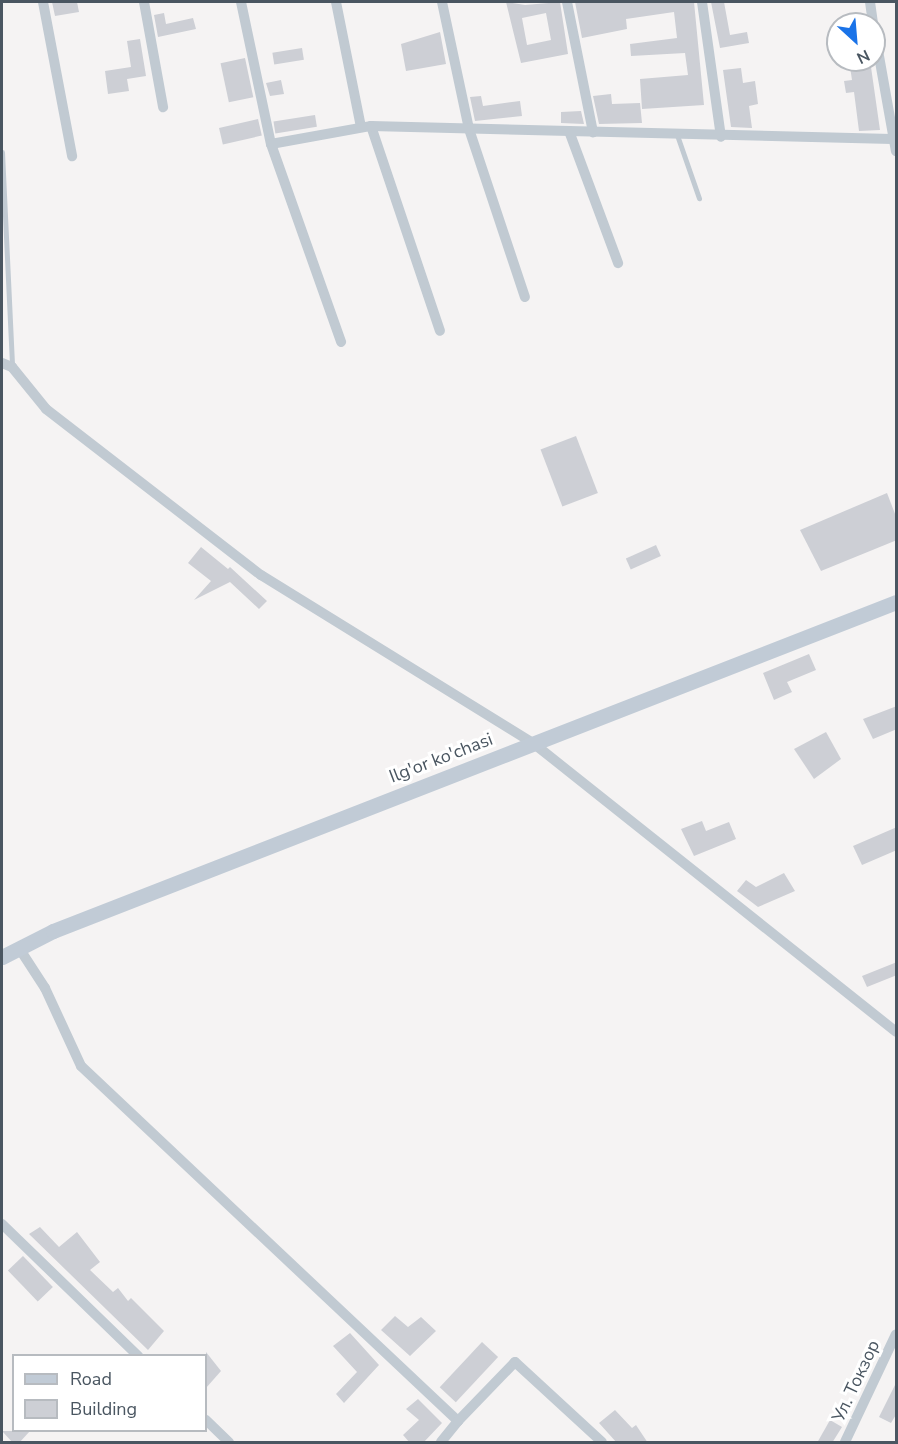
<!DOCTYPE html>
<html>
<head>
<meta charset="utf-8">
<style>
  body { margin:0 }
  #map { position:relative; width:898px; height:1444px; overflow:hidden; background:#f5f3f3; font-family:"Nunito Sans",sans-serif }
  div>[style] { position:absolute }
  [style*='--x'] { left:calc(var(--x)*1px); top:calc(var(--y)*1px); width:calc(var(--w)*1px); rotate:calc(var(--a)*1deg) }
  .building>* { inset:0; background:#cdcfd5; transform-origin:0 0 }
  .lane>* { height:5px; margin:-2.5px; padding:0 2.5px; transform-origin:2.5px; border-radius:2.5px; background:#c1cad2 }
  .street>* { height:10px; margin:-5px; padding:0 5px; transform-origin:5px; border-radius:5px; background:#c1cad2 }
  .secondary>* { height:15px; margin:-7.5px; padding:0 7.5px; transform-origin:7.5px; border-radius:7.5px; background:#c1cbd6 }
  span { translate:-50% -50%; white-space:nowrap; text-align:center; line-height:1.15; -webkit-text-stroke:6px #fff; paint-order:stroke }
  .street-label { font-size:18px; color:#4a5661 }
  .frame { position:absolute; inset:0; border:3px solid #4a5661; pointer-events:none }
  .legend { position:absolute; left:12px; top:1354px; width:195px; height:78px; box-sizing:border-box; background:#fff; border:2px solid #b7bbc0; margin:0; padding:8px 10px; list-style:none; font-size:18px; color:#4a5661 }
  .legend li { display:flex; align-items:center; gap:12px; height:30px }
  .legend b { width:30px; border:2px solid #b7bbc0 }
  .north { position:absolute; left:826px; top:12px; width:60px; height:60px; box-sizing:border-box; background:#fff; border:2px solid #b7bbc0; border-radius:50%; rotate:154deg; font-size:16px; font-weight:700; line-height:24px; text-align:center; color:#4a5661 }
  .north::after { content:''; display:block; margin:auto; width:21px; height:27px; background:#1a73e8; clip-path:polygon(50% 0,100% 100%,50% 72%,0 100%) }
</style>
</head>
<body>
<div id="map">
  <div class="building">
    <i style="clip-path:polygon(52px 2px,77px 2px,79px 12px,55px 16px)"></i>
    <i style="clip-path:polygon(evenodd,506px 2px,525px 5px,560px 2px,568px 54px,521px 63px,506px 2px,546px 13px,551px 40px,527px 45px,522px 18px,546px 13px)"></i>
    <i style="clip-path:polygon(575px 2px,694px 2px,704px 105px,642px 109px,640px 79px,688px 75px,685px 53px,631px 56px,630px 44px,677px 38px,674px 12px,626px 19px,627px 29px,582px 38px)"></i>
    <i style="clip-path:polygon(711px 2px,724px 2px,730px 35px,747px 32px,749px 43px,720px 48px)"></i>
    <i style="clip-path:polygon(164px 13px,166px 24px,193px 18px,196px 29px,158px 37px,154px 15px)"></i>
    <i style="clip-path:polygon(440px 32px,446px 64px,406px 71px,401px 44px)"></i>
    <i style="clip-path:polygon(140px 39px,146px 76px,127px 79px,129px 91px,108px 94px,105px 71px,131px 67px,127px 41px)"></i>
    <i style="left:302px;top:48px;width:12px;height:30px;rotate:81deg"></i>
    <i style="left:245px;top:58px;width:40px;height:25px;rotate:78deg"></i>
    <i style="clip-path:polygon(849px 60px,870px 60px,880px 130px,859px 131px,854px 92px,846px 93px,844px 81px,852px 80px)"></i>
    <i style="clip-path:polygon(741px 68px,743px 83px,755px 81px,758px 104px,749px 106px,752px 128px,731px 127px,723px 70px)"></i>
    <i style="clip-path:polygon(281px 80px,284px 94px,270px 96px,266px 83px)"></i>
    <i style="clip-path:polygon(611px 94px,612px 104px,640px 103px,642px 123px,599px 124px,593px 96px)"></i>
    <i style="clip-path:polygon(481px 96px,483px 106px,520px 101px,522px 116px,475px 121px,470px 97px)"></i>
    <i style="clip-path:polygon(581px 111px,584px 124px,561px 123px,561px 112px)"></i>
    <i style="left:315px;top:115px;width:12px;height:42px;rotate:81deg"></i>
    <i style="left:258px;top:119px;width:17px;height:40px;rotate:77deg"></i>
    <i style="left:576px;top:436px;width:61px;height:38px;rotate:69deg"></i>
    <i style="clip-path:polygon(887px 493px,897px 519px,897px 540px,821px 571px,800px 530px)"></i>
    <i style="left:656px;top:545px;width:12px;height:33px;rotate:66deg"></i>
    <i style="clip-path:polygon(201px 547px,228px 569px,230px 567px,267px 601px,259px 609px,230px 582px,194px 600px,211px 581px,188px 563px)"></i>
    <i style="clip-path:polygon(809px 654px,816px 670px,787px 682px,792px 692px,774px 700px,763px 673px)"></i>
    <i style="clip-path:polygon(897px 706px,897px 729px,873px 739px,863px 719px)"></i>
    <i style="clip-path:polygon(826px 732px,841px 759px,814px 779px,794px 749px)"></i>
    <i style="clip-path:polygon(702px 821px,706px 831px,729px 822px,736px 839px,694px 856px,681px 829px)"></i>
    <i style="clip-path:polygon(897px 827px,897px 850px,862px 865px,853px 846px)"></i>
    <i style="clip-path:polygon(784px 873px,795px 891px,758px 907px,737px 891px,746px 880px,756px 887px)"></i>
    <i style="clip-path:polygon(897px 962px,897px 975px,867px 987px,862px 976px)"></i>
    <i style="clip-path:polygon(40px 1227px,59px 1247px,77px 1232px,100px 1262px,90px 1270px,113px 1292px,118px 1288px,128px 1301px,131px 1298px,164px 1331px,148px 1350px,29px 1234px)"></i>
    <i style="left:23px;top:1256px;width:43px;height:21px;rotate:46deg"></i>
    <i style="clip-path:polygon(395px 1316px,408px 1327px,421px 1317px,436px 1331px,410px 1356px,381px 1330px)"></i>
    <i style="clip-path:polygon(350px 1333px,379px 1365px,344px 1403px,336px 1394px,357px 1372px,333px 1346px)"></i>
    <i style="left:482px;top:1342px;width:22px;height:62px;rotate:43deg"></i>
    <i style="clip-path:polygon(206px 1352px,221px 1371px,206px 1388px)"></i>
    <i style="clip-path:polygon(897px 1381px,897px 1413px,891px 1423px,879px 1417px)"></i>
    <i style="clip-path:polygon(418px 1399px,442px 1423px,423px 1443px,410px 1443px,403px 1435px,419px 1420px,406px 1409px)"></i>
    <i style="clip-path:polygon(615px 1410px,632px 1428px,636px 1425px,648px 1443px,617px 1443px,599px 1423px)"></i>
    <i style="clip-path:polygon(830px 1420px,842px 1427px,832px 1443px,817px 1443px)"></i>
    <i style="clip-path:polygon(2px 1431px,30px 1431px,19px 1443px,13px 1443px)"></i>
  </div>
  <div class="lane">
    <i style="--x:677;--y:135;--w:67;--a:70.8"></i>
    <i style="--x:2;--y:152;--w:215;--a:87.3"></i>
  </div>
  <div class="street">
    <i style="--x:43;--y:2;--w:157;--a:79.3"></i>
    <i style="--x:144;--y:2;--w:107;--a:79.7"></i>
    <i style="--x:241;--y:2;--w:145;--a:78.1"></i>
    <i style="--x:271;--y:144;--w:210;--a:70.5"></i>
    <i style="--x:336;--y:2;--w:127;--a:78.7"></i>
    <i style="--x:442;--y:2;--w:130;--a:78"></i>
    <i style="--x:469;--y:129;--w:177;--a:71.6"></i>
    <i style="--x:567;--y:2;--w:133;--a:78.7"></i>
    <i style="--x:702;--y:2;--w:136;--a:82"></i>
    <i style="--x:870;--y:2;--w:22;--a:82"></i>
    <i style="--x:874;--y:28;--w:125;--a:79.9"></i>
    <i style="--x:371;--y:126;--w:216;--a:71.4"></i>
    <i style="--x:569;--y:131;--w:141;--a:69.6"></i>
    <i style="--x:271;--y:144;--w:102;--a:-10.2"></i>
    <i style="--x:371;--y:126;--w:521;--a:1.43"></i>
    <i style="--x:2;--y:363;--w:11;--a:22"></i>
    <i style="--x:12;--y:367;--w:54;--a:51"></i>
    <i style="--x:46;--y:409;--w:272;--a:37.7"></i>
    <i style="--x:261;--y:575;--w:320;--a:31.7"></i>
    <i style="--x:533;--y:743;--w:464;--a:38.5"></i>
    <i style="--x:19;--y:948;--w:48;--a:57"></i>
    <i style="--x:45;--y:988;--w:86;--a:65.2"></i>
    <i style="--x:81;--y:1066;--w:518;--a:43.28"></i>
    <i style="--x:458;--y:1421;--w:27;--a:129"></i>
    <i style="--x:2;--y:1224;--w:190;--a:44.1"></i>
    <i style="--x:206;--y:1420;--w:32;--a:44"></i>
    <i style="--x:458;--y:1421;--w:82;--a:-46"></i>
    <i style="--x:515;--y:1362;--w:118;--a:42.6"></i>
    <i style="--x:845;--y:1442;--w:119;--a:-64.7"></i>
  </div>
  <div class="secondary">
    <i style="--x:2;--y:957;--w:57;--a:-27"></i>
    <i style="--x:53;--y:931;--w:905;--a:-21.32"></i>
  </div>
  <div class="street-label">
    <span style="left:441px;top:758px;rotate:-21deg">Ilg'or ko'chasi</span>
    <span style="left:856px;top:1381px;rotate:-65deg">Ул. Токзор</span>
  </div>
  <div class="frame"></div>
  <ul class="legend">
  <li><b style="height:8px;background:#c1cbd6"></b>Road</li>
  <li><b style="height:16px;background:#cdcfd5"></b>Building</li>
  </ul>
  <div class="north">N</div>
</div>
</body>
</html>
